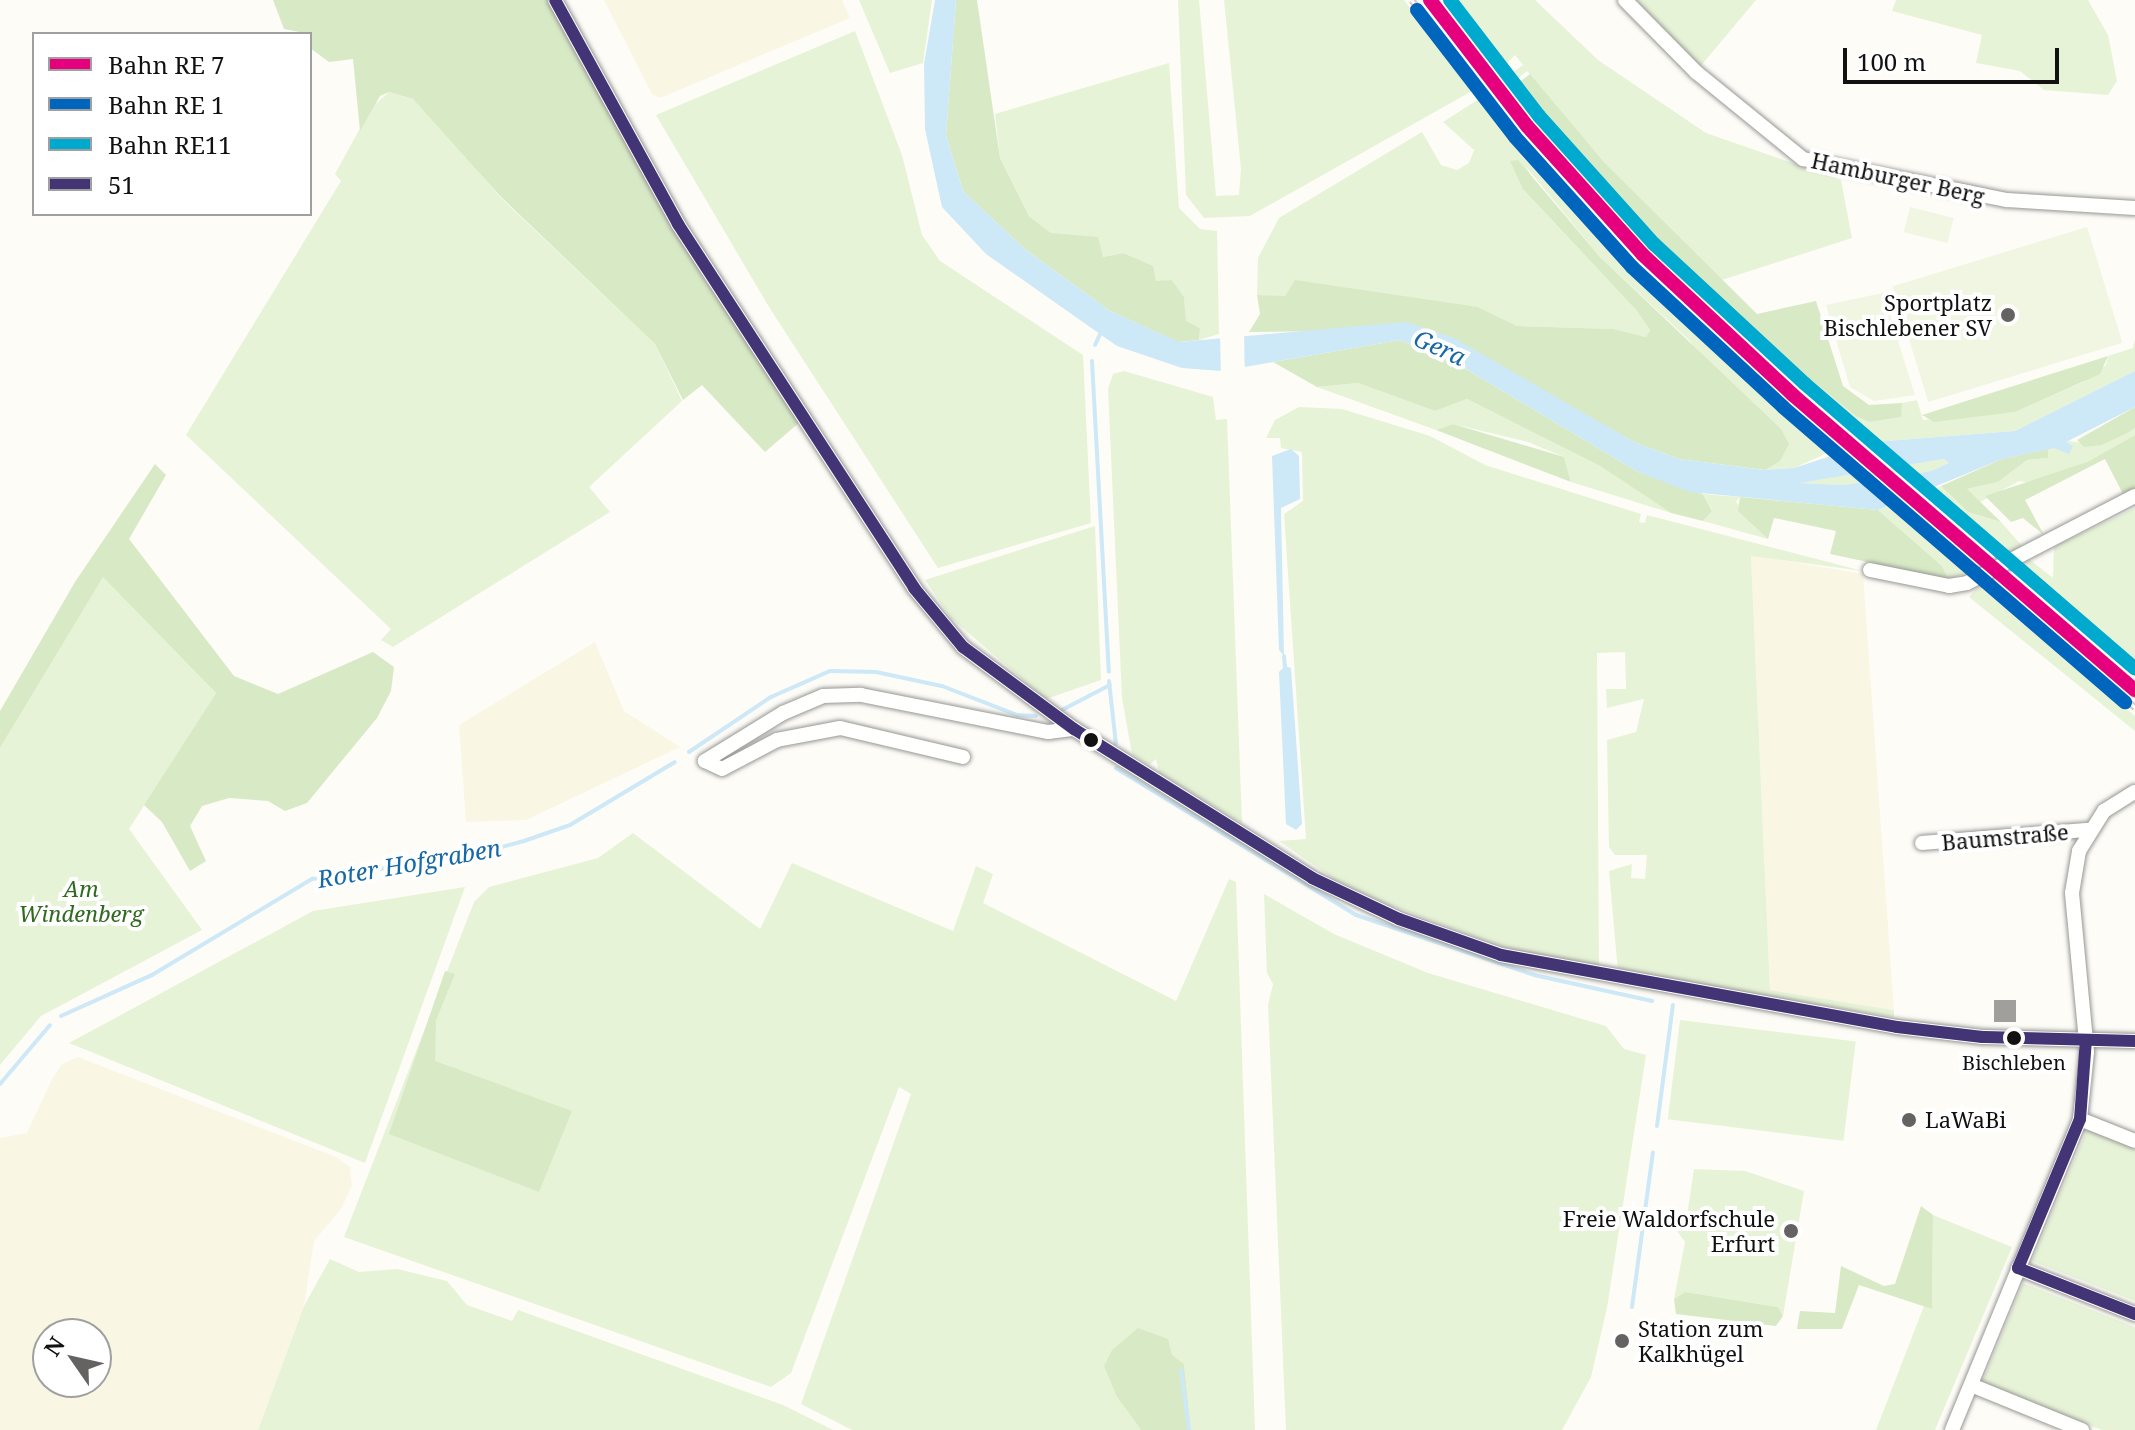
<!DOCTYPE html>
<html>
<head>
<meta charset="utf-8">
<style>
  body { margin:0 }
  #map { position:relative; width:2135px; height:1430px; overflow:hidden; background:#fdfcf7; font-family:"Noto Serif",serif }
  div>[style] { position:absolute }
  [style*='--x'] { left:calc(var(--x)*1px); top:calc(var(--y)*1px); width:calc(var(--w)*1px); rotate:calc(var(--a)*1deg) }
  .farmland>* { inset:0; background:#f9f7e4 }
  .green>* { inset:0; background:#e7f3d7; transform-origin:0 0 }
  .forest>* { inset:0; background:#d8eac5 }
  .pitch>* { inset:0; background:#f0f6e1; transform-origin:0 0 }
  .water>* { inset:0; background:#cde8f7 }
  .pier>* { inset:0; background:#fdfcf7; transform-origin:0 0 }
  .stream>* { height:4px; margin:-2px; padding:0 2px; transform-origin:2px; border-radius:2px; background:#cde8f7 }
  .building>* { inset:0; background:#a19f9c; transform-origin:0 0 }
  .roads { filter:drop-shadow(0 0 2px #979795) drop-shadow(0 0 2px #979795) }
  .minor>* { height:14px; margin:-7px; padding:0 7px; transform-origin:7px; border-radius:7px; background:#fffffe }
  .rail>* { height:7px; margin-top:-3.5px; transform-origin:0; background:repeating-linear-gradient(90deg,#fff 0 12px,#d9c6c7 0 24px); box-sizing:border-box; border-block:2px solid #d9c6c7 }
  .bus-1>* { height:12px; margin:-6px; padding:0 6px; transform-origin:6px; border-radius:6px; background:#423475 }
  .rail-1>* { height:14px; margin:-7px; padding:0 7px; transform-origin:7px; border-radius:7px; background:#e5007d }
  .rail-2>* { height:14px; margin:-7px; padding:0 7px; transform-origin:7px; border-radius:7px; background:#0065bd }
  .rail-3>* { height:14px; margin:-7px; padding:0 7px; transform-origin:7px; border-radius:7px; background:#00a9ce }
  .dots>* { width:22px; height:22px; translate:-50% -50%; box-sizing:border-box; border:4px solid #fff; border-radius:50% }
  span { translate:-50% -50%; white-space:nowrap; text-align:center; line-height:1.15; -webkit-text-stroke:8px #fff; paint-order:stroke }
  .bus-label { font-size:20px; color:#111 }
  .street-label { font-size:22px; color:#111 }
  .poi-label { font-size:22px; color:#111 }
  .right { translate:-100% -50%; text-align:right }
  .left { translate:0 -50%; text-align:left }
  .park-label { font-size:22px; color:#2f6b1f; font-style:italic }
  .water-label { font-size:24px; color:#1768a6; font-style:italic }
  .legend { position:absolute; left:32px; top:32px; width:280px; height:184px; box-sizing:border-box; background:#fff; border:2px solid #a0a0a0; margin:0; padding:10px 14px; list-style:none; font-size:24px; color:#111 }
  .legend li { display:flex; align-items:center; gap:16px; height:40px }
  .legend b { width:40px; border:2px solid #a0a0a0 }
  .north { position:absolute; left:32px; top:1318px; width:80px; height:80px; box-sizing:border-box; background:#fff; border:2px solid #a0a0a0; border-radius:50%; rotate:304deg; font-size:22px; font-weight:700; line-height:32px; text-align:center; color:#111 }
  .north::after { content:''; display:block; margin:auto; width:28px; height:36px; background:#646362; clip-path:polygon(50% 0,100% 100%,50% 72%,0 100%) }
  .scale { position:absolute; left:1843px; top:48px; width:216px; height:36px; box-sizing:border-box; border:4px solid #111; border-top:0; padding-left:10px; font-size:24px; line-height:28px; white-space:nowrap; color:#111; -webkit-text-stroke:6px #fff; paint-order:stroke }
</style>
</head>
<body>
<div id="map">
  <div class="farmland">
    <i style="clip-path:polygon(604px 0,842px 0,850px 18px,660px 98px,652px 94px)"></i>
    <i style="clip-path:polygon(1751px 555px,1863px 574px,1894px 1010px,1770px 990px)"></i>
    <i style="clip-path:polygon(595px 642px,624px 711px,680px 747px,526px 820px,466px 822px,459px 725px)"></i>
    <i style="clip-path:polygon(evenodd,78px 1057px,336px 1157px,350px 1167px,352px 1186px,341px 1209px,314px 1241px,304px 1306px,258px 1430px,0 1430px,0 1138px,27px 1133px,52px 1079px,62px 1064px,78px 1057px,48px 1334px,96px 1334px,96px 1382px,48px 1382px,48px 1334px)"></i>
  </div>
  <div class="green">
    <i style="clip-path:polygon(859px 0,932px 0,923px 63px,890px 73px)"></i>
    <i style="clip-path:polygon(1178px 0,1199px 0,1216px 196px,1239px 195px,1241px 169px,1224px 0,1404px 0,1472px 91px,1250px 216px,1204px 218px,1186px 195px)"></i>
    <i style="clip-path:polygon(1455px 0,1535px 0,1598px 60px,1706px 133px,1841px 180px,1852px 238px,1722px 280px,1604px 162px,1527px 71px,1513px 82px,1508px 76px,1523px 65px,1515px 55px,1502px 68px)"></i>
    <i style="clip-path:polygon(1636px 0,1756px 0,1699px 68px)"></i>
    <i style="clip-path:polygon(1896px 0,2088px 0,2108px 35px,2117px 81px,2108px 95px,2044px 90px,2020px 71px,1976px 63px,1982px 35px,1892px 11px)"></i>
    <i style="clip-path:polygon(855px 31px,902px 155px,922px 235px,940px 261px,1083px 355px,1091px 523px,938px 568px,769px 307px,656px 115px)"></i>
    <i style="clip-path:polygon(1169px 63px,1179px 208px,1200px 229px,1217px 231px,1219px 334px,1199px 340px,1200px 328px,1185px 321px,1184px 297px,1172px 280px,1156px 282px,1123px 253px,1103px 257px,1099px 249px,1051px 233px,1029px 216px,1000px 158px,995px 114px)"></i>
    <i style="clip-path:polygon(389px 92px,413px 99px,431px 116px,501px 198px,655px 344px,682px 401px,589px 487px,610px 512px,393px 647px,381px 640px,391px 629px,186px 435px,341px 181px,335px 174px,371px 108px)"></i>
    <i style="clip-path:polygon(1479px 99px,1645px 287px,1827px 453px,1794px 468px,1765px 470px,1770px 463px,1690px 341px,1600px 257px,1527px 168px,1550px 218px,1636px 310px,1650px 330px,1646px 337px,1614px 329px,1517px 326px,1478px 307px,1257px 295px,1258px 258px,1279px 218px,1422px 132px,1441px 165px,1457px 170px,1469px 163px,1474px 150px,1443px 122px)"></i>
    <i style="clip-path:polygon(1750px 332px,1870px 422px,1900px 417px,1902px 403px,1917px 400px,1923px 420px,2015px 412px,2083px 382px,2106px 365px,2108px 356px,2133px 348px,2135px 339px,2135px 371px,2015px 431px,1874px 442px)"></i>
    <i style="clip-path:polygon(1124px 371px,1213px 397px,1216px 420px,1227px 419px,1242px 823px,1159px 772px,1156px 759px,1149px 765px,1132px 754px,1122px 698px,1108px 389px,1113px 374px)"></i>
    <i style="clip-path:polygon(1358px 383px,1435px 411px,1467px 399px,1600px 466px,1671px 513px,1571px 482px,1564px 457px,1528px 442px,1453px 424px,1436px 430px,1317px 387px)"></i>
    <i style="clip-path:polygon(1299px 407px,1342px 409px,1430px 436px,1485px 465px,1641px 514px,1639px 522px,1645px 523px,1647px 515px,1863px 571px,1751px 556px,1770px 990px,1894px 1010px,1894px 1017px,1618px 972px,1609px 871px,1632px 864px,1631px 878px,1645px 879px,1647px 855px,1615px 855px,1609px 847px,1607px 740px,1636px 732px,1644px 699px,1607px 708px,1606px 689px,1626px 689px,1625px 652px,1597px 653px,1599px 969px,1504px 947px,1387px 904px,1334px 879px,1279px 841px,1306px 839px,1284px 514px,1303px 501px,1302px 452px,1281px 448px,1280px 438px,1266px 438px,1275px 420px)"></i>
    <i style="clip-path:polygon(2135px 428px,2135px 435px,2087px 462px,2032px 483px,2019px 481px,1980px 502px,1967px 494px,1967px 489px,1998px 482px,2027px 460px,2047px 458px,2048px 449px,2068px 441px,2102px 445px)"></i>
    <i style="clip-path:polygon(1944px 459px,1949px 463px,1931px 471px,1845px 485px,1796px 483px)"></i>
    <i style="clip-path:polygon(1941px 486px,1968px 512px,2001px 522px,2022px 546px,2006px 556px,1928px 491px)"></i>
    <i style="clip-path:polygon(1703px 494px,1740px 497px,1736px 502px,1768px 539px,1703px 521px,1712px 510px)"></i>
    <i style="clip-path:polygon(1889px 506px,1967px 573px,1948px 579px,1942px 566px,1878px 510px)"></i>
    <i style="clip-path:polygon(2135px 508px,2135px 667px,2016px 565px,2029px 559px,2053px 578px,2054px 547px)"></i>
    <i style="clip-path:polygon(1095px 526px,1101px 680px,1046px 699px,951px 618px,925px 580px)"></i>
    <i style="clip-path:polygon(103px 576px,216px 693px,129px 829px,202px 930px,41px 1016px,0 1065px,0 748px)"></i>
    <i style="clip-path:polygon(1981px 584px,2135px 716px,2135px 731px,1969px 597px)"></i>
    <i style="clip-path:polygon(633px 833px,760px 929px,792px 863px,953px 931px,976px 866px,993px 874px,983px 903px,1176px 1001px,1229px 879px,1236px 882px,1255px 1430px,1191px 1430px,1184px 1364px,1117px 1397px,1141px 1430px,852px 1430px,801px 1404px,911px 1094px,899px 1087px,791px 1373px,771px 1387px,344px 1237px,474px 902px,489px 887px,598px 858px)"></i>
    <i style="clip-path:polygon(465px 887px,365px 1163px,69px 1043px,313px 911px)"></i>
    <i style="clip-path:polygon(1264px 894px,1334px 934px,1428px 973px,1606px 1026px,1624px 1049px,1646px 1055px,1607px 1308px,1591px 1377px,1562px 1430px,1286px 1430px,1268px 1005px,1273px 984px,1267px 973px)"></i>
    <i style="left:1680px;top:1020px;width:177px;height:100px;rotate:7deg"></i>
    <i style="clip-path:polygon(2089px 1125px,2135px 1144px,2135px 1301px,2032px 1261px)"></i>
    <i style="clip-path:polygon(1694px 1169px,1745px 1171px,1804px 1191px,1783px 1316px,1778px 1307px,1685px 1292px,1674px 1299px,1685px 1242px,1677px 1231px,1685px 1229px)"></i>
    <i style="clip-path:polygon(1933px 1215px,2012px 1247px,1935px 1430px,1876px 1430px,1924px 1306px,1932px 1309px)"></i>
    <i style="clip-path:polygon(330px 1259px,359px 1272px,397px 1269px,447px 1281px,467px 1305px,512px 1321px,518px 1310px,783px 1405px,833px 1430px,258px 1430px,304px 1306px)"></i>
    <i style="clip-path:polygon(2023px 1283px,2135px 1327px,2135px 1430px,2102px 1430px,1982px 1383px)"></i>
  </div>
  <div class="forest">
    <i style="clip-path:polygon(273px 0,548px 0,704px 279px,801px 421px,765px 452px,702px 385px,683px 400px,655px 344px,501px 197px,413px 99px,389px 92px,380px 96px,360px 131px,353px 59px,329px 62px,310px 48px,310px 34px,284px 29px)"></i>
    <i style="clip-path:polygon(956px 0,977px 0,1000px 158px,1029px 216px,1051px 233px,1098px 237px,1103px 257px,1123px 253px,1153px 266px,1156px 281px,1172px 280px,1184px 297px,1186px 321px,1200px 328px,1199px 340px,1178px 342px,1110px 311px,1026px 250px,963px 191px,946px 135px)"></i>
    <i style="clip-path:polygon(1530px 74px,1604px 162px,1757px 314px,1816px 301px,1843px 386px,1869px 405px,1902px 403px,1901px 417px,1870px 422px,1856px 416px,1734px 317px,1555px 131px,1518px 83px)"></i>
    <i style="clip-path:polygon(1518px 160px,1600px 257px,1781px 429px,1789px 444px,1780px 461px,1765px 470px,1679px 459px,1636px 443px,1433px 330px,1249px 332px,1260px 314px,1257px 295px,1285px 296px,1295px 280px,1478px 307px,1517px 326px,1614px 329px,1646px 337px,1650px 330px,1636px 310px,1523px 189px,1510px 161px)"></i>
    <i style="clip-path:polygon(1400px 340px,1461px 366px,1638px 472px,1703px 494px,1712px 511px,1703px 521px,1671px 513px,1600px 466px,1467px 399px,1435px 411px,1358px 383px,1317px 387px,1273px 362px)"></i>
    <i style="clip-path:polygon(2108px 356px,2100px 374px,2015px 412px,1934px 422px,1922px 415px)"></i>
    <i style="clip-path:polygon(2135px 407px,2135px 428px,2129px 432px,2102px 445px,2084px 447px,2077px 440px)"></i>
    <i style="clip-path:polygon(1453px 424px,1564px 457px,1571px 482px,1436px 430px)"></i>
    <i style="clip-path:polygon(2135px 435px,2135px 488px,2123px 494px,2105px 459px,2025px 500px,2044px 535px,2023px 518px,2011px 522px,1985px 496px,2087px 462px)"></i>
    <i style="clip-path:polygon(2048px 449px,2048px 458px,2027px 460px,1998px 482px,1967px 489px,2001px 522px,1968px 512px,1941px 486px,2002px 459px)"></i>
    <i style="clip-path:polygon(155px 464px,166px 475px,129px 539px,234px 676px,278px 694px,373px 652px,394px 667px,391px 691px,377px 718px,307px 803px,285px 811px,268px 801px,229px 798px,202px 806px,190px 826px,206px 861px,190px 871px,162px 822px,144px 805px,216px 693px,103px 577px,0 748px,0 711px,75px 582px)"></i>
    <i style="clip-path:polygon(1740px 497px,1878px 510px,1942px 566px,1948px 579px,1830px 554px,1836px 531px,1774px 518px,1768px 539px,1738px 511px)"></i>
    <i style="clip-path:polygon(445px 971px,455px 974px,436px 1020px,435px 1061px,572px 1111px,539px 1192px,389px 1134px)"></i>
    <i style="clip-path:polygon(1921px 1206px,1933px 1215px,1932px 1309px,1859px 1285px,1842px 1329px,1797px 1329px,1800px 1311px,1835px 1313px,1841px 1266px,1884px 1286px,1895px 1284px)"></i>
    <i style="clip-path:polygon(1685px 1292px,1778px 1307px,1783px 1316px,1776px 1326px,1676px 1314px,1674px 1299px)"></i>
    <i style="clip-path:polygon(1138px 1328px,1168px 1339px,1172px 1355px,1184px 1364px,1191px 1430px,1141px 1430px,1117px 1397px,1104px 1366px,1112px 1350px)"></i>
  </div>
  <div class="pitch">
    <i style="left:1910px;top:207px;width:45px;height:26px;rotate:14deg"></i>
    <i style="left:2087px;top:227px;width:121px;height:203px;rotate:73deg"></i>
    <i style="clip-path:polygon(1883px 293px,1915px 395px,1874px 401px,1850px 387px,1826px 305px)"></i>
  </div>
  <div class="water">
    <i style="clip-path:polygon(evenodd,935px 0,956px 0,946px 135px,963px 191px,1026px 250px,1110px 311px,1179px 342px,1406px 322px,1454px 338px,1636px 443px,1679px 459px,1764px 470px,1794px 468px,1874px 442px,2015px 431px,2135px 371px,2135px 407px,2066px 442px,2073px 446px,2069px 454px,2054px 448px,2002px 459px,1878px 510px,1690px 492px,1638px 472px,1461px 366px,1400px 340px,1221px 371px,1182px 368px,1117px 346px,986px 254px,942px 207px,925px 129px,924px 64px,935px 0,1944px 459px,1949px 463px,1931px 471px,1845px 485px,1799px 483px,1944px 459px)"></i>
    <i style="clip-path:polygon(1291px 449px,1299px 456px,1300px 499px,1281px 508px,1284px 656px,1279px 650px,1272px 456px)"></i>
    <i style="clip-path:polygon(1285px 666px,1291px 668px,1302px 824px,1296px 830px,1286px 824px,1279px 672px)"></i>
  </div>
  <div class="pier">
    <i style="left:1244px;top:329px;width:42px;height:24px;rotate:89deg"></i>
    <i style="clip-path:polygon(1870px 439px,1902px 467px,1851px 474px,1823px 450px)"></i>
    <i style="clip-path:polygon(1906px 471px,1931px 494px,1892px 509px,1857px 479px)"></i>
  </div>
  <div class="stream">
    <i style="--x:1095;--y:345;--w:14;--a:-65"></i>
    <i style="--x:1092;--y:361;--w:311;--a:86.9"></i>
    <i style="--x:1284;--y:656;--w:11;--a:85"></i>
    <i style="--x:1109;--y:681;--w:63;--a:83.7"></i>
    <i style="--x:1062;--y:710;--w:54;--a:-27.5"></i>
    <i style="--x:689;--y:752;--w:99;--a:-33.9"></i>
    <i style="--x:771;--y:697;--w:64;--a:-23.8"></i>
    <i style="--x:830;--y:671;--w:46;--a:1.2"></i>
    <i style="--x:876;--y:672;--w:67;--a:12"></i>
    <i style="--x:942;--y:686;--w:80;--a:21.1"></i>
    <i style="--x:1017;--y:715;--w:19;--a:3"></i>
    <i style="--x:1116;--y:768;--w:281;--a:31.5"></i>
    <i style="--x:1356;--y:915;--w:188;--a:18.6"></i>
    <i style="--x:1534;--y:975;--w:121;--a:12.4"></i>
    <i style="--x:61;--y:1016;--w:100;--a:-24.3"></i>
    <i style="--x:152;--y:975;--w:187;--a:-31"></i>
    <i style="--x:312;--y:879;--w:158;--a:-8.4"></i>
    <i style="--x:468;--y:856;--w:58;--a:-15"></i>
    <i style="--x:524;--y:841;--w:49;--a:-19.2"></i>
    <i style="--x:570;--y:825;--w:122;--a:-31"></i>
    <i style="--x:0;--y:1084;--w:77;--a:-49.7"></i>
    <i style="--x:1657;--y:1126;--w:122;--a:-82.5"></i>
    <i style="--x:1632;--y:1307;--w:156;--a:-82.3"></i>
    <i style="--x:1181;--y:1370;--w:61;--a:82.4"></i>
  </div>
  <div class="building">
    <i style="left:1994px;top:1000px;width:22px;height:22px"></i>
  </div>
  <div class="roads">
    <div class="minor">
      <i style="--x:555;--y:0;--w:256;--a:61.2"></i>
      <i style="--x:678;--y:224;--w:434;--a:57"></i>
      <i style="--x:914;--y:588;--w:77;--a:50.3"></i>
      <i style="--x:963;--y:647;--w:138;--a:36.5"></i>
      <i style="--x:1074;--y:729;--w:281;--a:32"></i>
      <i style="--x:1312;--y:878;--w:96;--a:25.2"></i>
      <i style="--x:1399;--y:919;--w:108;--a:19.4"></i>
      <i style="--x:1501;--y:955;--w:402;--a:10.3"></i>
      <i style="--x:1897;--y:1027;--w:86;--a:6.7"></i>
      <i style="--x:1982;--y:1037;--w:153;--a:1.5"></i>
      <i style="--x:1625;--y:0;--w:101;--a:45.4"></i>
      <i style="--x:1696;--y:72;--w:138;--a:39.1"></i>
      <i style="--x:1803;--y:159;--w:208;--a:11.4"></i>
      <i style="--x:2007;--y:200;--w:128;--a:3.6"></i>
      <i style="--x:1870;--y:570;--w:81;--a:11.4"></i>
      <i style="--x:1949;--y:586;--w:18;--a:-9"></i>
      <i style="--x:1967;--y:583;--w:189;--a:-27.4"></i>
      <i style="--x:963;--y:757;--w:126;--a:-166.7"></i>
      <i style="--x:840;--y:728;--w:64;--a:169.2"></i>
      <i style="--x:777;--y:740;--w:62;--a:152.2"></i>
      <i style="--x:722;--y:769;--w:19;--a:-155"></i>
      <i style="--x:705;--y:761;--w:92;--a:-31.6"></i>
      <i style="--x:783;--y:713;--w:43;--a:-23"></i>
      <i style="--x:823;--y:696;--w:38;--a:-2"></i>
      <i style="--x:861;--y:695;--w:191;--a:11.2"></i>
      <i style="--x:1048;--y:732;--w:26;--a:-7"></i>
      <i style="--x:1922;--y:843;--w:167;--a:-4.5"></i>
      <i style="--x:2080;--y:1119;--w:59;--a:21.8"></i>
      <i style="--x:2018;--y:1268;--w:126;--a:21.5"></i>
      <i style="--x:1971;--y:1385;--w:120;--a:22.1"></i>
      <i style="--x:1952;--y:1430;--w:336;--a:-67.6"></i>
      <i style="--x:2080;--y:1119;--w:67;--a:-84"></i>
      <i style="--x:2087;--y:1052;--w:160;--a:-95.4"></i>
      <i style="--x:2072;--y:893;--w:43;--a:-80.5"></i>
      <i style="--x:2079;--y:851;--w:47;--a:-58"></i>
      <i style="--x:2104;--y:811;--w:36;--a:-32"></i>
    </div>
  </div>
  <div class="rail">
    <i style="--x:1412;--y:0;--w:131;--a:53"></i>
    <i style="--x:1491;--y:105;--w:217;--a:48.2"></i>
    <i style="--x:1636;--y:267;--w:204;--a:43"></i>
    <i style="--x:1785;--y:406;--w:462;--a:40.7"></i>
  </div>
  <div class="bus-1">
    <i style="--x:555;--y:0;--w:256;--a:61.2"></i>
    <i style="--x:678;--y:224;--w:434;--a:57"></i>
    <i style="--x:914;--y:588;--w:77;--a:50.3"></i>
    <i style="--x:963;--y:647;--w:138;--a:36.5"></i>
    <i style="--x:1074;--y:729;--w:281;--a:32"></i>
    <i style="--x:1312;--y:878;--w:96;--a:25.2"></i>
    <i style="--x:1399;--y:919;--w:108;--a:19.4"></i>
    <i style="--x:1501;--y:955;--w:402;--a:10.3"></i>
    <i style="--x:1897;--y:1027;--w:86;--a:6.7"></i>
    <i style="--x:1982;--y:1037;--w:153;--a:1.5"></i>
    <i style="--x:2018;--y:1268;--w:161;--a:-67.4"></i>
    <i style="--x:2080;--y:1119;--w:79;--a:-85.7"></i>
    <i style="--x:2018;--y:1268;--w:126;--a:21.5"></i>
  </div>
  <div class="rail-1">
    <i style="--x:1430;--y:0;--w:159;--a:52.4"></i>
    <i style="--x:1527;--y:126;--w:173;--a:48"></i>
    <i style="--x:1643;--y:255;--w:205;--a:43"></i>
    <i style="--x:1793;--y:395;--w:452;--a:40.8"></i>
  </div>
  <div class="rail-2">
    <i style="--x:1417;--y:10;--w:160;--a:52.3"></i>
    <i style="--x:1515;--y:137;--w:175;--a:48"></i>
    <i style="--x:1632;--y:267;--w:206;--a:42.8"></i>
    <i style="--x:1783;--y:407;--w:452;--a:40.8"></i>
  </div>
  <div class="rail-3">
    <i style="--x:1450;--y:0;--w:146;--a:52.5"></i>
    <i style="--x:1539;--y:116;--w:172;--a:48.1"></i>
    <i style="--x:1654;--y:244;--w:205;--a:42.8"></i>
    <i style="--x:1804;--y:383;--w:437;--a:40.8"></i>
  </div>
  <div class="dots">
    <i style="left:2008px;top:315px;background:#646362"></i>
    <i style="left:1091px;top:740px;background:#111"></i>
    <i style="left:2014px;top:1038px;background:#111"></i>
    <i style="left:1909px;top:1120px;background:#646362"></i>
    <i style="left:1791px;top:1231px;background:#646362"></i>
    <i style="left:1622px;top:1341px;background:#646362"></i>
  </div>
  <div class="bus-label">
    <span style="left:2014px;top:1062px">Bischleben</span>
  </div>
  <div class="street-label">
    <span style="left:1898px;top:178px;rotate:12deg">Hamburger Berg</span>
    <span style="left:2005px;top:837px;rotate:-5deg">Baumstraße</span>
  </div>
  <div class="poi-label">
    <span class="right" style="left:1992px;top:315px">Sportplatz<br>Bischlebener SV</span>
    <span class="left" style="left:1925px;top:1120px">LaWaBi</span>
    <span class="right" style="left:1775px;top:1231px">Freie Waldorfschule<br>Erfurt</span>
    <span class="left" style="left:1638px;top:1341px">Station zum<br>Kalkhügel</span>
  </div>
  <div class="park-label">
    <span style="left:81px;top:901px">Am<br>Windenberg</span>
  </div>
  <div class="water-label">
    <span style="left:1440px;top:347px;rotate:24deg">Gera</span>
    <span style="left:409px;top:863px;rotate:-10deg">Roter Hofgraben</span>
  </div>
  <ul class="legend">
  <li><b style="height:10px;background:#e5007d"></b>Bahn RE 7</li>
  <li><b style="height:10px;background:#0065bd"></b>Bahn RE 1</li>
  <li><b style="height:10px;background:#00a9ce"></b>Bahn RE11</li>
  <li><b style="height:10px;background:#423475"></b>51</li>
  </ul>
  <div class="north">N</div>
  <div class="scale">100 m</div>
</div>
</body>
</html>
